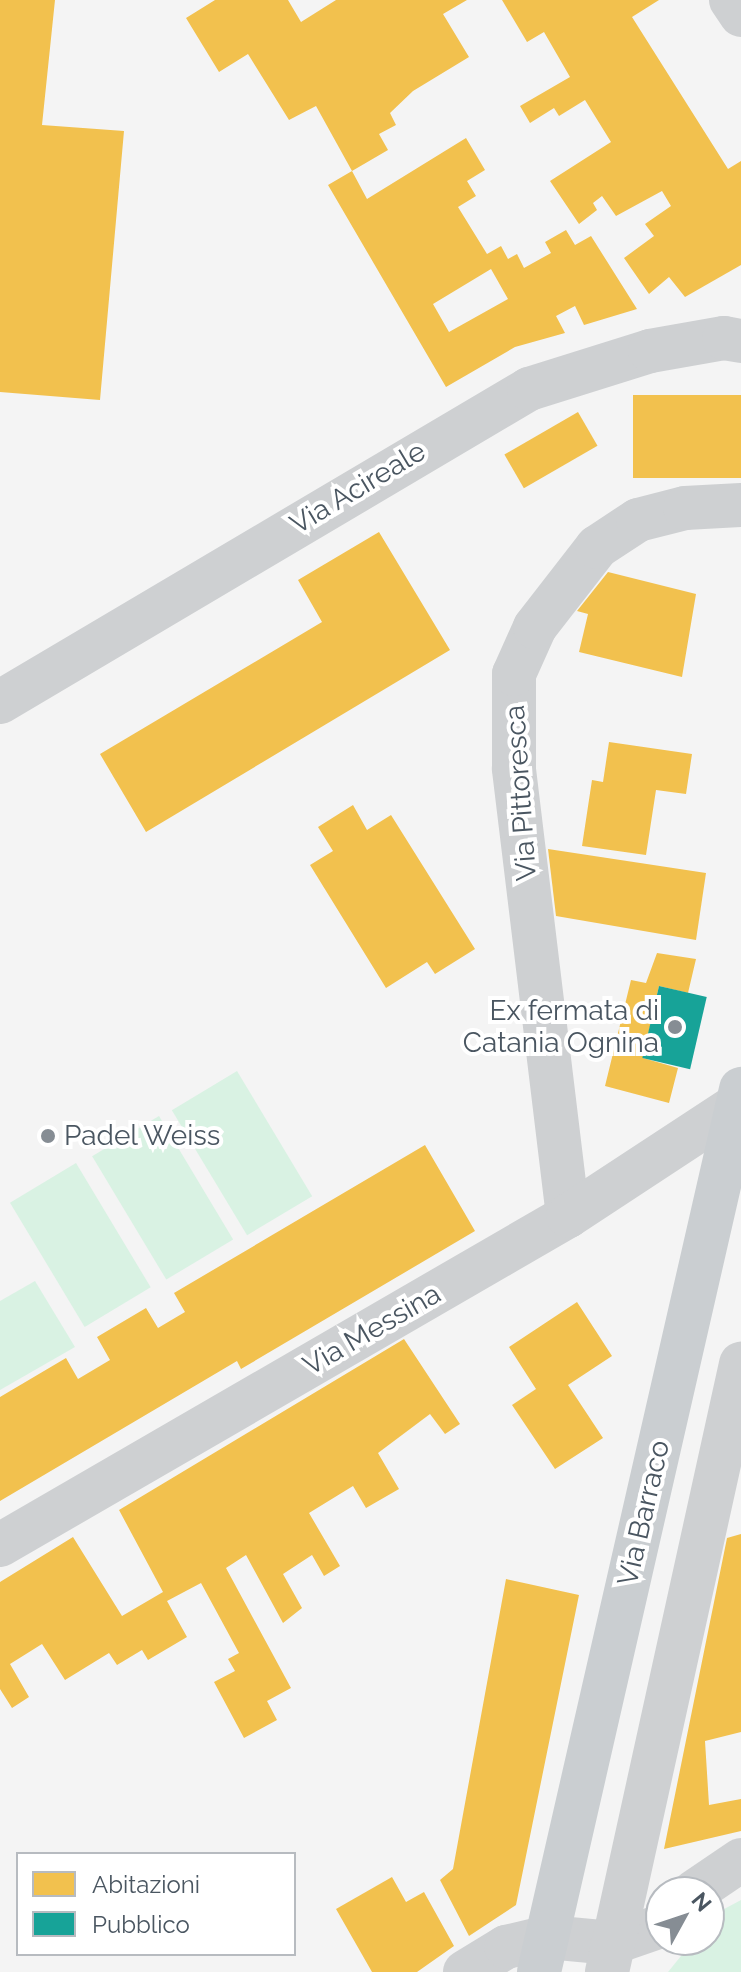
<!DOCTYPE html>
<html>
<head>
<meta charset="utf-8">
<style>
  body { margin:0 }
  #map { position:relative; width:741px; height:1972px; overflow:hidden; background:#f4f4f4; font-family:Raleway,sans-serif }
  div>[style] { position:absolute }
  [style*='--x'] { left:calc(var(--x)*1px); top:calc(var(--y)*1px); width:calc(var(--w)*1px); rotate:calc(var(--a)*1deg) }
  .green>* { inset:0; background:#d9f2e3; transform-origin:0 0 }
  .homes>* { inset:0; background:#f2c14e; transform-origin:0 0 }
  .public>* { inset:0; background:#17a398; transform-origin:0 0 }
  .minor>* { height:44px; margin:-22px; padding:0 22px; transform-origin:22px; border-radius:22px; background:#ced0d2 }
  .major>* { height:44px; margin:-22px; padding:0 22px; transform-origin:22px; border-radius:22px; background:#caced1 }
  .dots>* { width:22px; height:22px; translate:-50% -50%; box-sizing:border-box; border:4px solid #fff; border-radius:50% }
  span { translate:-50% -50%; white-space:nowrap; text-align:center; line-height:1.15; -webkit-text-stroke:8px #fff; paint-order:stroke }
  .street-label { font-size:28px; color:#4a5661 }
  .poi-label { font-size:28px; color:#4a5661 }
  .right { translate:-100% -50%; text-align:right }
  .left { translate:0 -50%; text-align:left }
  .legend { position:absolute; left:16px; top:1852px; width:280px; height:104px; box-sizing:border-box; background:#fff; border:2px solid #b7bbc0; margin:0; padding:10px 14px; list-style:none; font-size:24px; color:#4a5661 }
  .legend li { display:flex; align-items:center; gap:16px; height:40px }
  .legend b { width:40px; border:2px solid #b7bbc0 }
  .north { position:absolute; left:645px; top:1876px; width:80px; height:80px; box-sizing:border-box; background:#fff; border:2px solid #b7bbc0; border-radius:50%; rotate:50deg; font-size:22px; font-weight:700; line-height:32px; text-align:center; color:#4a5661 }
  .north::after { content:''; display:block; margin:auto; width:28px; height:36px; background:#868d94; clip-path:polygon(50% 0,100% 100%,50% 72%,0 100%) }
</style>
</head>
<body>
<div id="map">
  <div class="green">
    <i style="left:237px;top:1071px;width:146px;height:76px;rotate:59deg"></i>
    <i style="left:159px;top:1116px;width:144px;height:78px;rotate:59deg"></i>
    <i style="left:76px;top:1163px;width:145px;height:77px;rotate:59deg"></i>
    <i style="clip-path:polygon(35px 1281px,75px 1347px,0 1390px,0 1301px)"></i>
    <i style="clip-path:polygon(741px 1900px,741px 1972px,668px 1972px,694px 1940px,709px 1940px,713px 1915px)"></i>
  </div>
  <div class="homes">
    <i style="clip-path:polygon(0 0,55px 0,42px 125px,124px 131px,100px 400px,0 392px)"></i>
    <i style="clip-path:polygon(215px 0,288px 0,301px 22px,336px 0,467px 0,443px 14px,469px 57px,413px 91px,390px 113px,396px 125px,379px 134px,388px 150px,352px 171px,316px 106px,289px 120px,248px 54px,219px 72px,186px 18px)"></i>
    <i style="clip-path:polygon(502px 0,659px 0,632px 17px,728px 169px,741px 161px,741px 265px,685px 297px,669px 277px,649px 294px,624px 258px,654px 236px,645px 224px,671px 206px,662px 191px,616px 216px,602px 196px,593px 203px,597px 210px,579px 224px,550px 181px,611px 142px,585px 100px,559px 116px,554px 108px,530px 123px,520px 106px,570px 77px,544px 32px,527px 42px)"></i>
    <i style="clip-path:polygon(evenodd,466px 138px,485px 170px,467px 181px,476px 196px,458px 207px,487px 254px,501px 246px,508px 259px,517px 254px,524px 268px,551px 253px,545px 242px,566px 230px,575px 245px,591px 236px,637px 309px,584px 325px,575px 306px,556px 316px,565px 333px,515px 347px,446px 387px,328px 185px,352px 171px,367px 199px,466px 138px,491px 269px,508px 299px,449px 332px,433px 304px,491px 269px)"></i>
    <i style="left:741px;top:395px;width:83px;height:108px;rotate:90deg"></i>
    <i style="left:578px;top:412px;width:39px;height:85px;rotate:60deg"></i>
    <i style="clip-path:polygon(379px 532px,450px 650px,146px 832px,100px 754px,322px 622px,298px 580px)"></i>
    <i style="clip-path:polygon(608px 572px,696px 594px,682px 677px,579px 652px,588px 614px,577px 611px)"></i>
    <i style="clip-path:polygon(609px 742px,692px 754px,686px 794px,656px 790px,646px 855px,582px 846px,592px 780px,603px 782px)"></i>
    <i style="clip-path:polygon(353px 805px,367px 830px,391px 815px,475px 949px,435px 974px,427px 962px,386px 988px,310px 865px,333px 851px,318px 827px)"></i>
    <i style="clip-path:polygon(548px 849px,706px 873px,696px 940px,556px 916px)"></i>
    <i style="clip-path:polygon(657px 953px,696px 959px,688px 993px,659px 986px,643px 1058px,678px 1068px,669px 1103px,605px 1086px,631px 980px,646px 983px)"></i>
    <i style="clip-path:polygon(425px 1145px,475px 1231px,241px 1369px,237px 1361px,0 1501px,0 1397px,66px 1358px,78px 1379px,110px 1360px,97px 1337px,146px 1308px,158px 1328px,185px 1312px,174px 1293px)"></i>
    <i style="clip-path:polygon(577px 1302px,612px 1356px,568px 1385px,603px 1438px,555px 1469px,512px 1405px,536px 1389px,509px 1347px)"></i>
    <i style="clip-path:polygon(404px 1339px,460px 1424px,445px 1434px,430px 1414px,378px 1453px,399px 1489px,366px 1508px,353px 1486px,309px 1513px,340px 1566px,324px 1576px,312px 1555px,283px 1574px,302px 1608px,283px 1623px,246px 1555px,226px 1568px,291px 1688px,267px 1701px,277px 1720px,244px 1738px,214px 1682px,235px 1671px,228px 1659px,239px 1653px,201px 1583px,167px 1601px,187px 1637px,148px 1660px,142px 1650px,117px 1665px,109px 1653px,65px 1680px,42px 1644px,10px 1664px,29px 1697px,12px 1708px,0 1689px,0 1582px,73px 1537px,122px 1616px,163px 1592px,119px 1510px)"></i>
    <i style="clip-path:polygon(741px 1534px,741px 1732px,705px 1741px,709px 1805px,741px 1799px,741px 1831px,664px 1849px,727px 1538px)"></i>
    <i style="clip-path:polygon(506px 1579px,579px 1595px,516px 1905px,469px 1936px,440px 1880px,453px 1869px)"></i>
    <i style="clip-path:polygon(392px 1877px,406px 1902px,424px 1892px,454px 1946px,417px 1972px,372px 1972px,336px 1909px)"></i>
  </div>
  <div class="public">
    <i style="left:659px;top:986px;width:49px;height:74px;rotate:13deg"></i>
  </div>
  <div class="minor">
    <i style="--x:731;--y:0;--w:18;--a:56"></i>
    <i style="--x:0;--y:702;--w:615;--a:-30.61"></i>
    <i style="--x:529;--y:389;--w:127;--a:-17.4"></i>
    <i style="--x:650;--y:351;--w:75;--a:-10"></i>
    <i style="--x:724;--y:338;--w:17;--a:10"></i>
    <i style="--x:568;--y:1216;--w:451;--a:-96.9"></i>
    <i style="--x:514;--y:768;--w:94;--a:-90"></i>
    <i style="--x:514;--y:674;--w:51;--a:-65.9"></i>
    <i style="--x:535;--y:627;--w:101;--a:-52.2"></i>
    <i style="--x:597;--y:547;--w:49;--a:-33.4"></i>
    <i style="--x:638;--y:520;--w:49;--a:-14.3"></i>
    <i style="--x:685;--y:508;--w:56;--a:-3.1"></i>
    <i style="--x:0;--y:1545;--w:656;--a:-30.08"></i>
    <i style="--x:568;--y:1216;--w:202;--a:-33.3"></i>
    <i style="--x:694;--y:1892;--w:57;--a:-34.2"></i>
    <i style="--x:465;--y:1972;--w:48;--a:-31.4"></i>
    <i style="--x:506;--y:1947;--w:43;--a:-13.4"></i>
    <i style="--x:548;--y:1937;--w:64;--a:5.4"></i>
    <i style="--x:612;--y:1943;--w:52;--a:-19.1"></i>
    <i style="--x:607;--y:1972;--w:623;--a:-77.57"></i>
  </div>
  <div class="major">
    <i style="--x:539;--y:1972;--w:906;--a:-77.11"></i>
  </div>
  <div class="dots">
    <i style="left:675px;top:1027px;background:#868d94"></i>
    <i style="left:48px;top:1136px;background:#868d94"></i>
  </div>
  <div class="street-label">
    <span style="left:358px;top:488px;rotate:-31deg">Via Acireale</span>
    <span style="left:521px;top:793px;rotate:-94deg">Via Pittoresca</span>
    <span style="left:372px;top:1330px;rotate:-30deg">Via Messina</span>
    <span style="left:644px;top:1513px;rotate:-77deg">Via Barraco</span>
  </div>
  <div class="poi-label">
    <span class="right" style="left:659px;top:1027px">Ex fermata di<br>Catania Ognina</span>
    <span class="left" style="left:64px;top:1136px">Padel Weiss</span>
  </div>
  <ul class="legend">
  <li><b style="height:22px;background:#f2c14e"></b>Abitazioni</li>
  <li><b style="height:22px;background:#17a398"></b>Pubblico</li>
  </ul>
  <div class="north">N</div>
</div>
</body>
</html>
